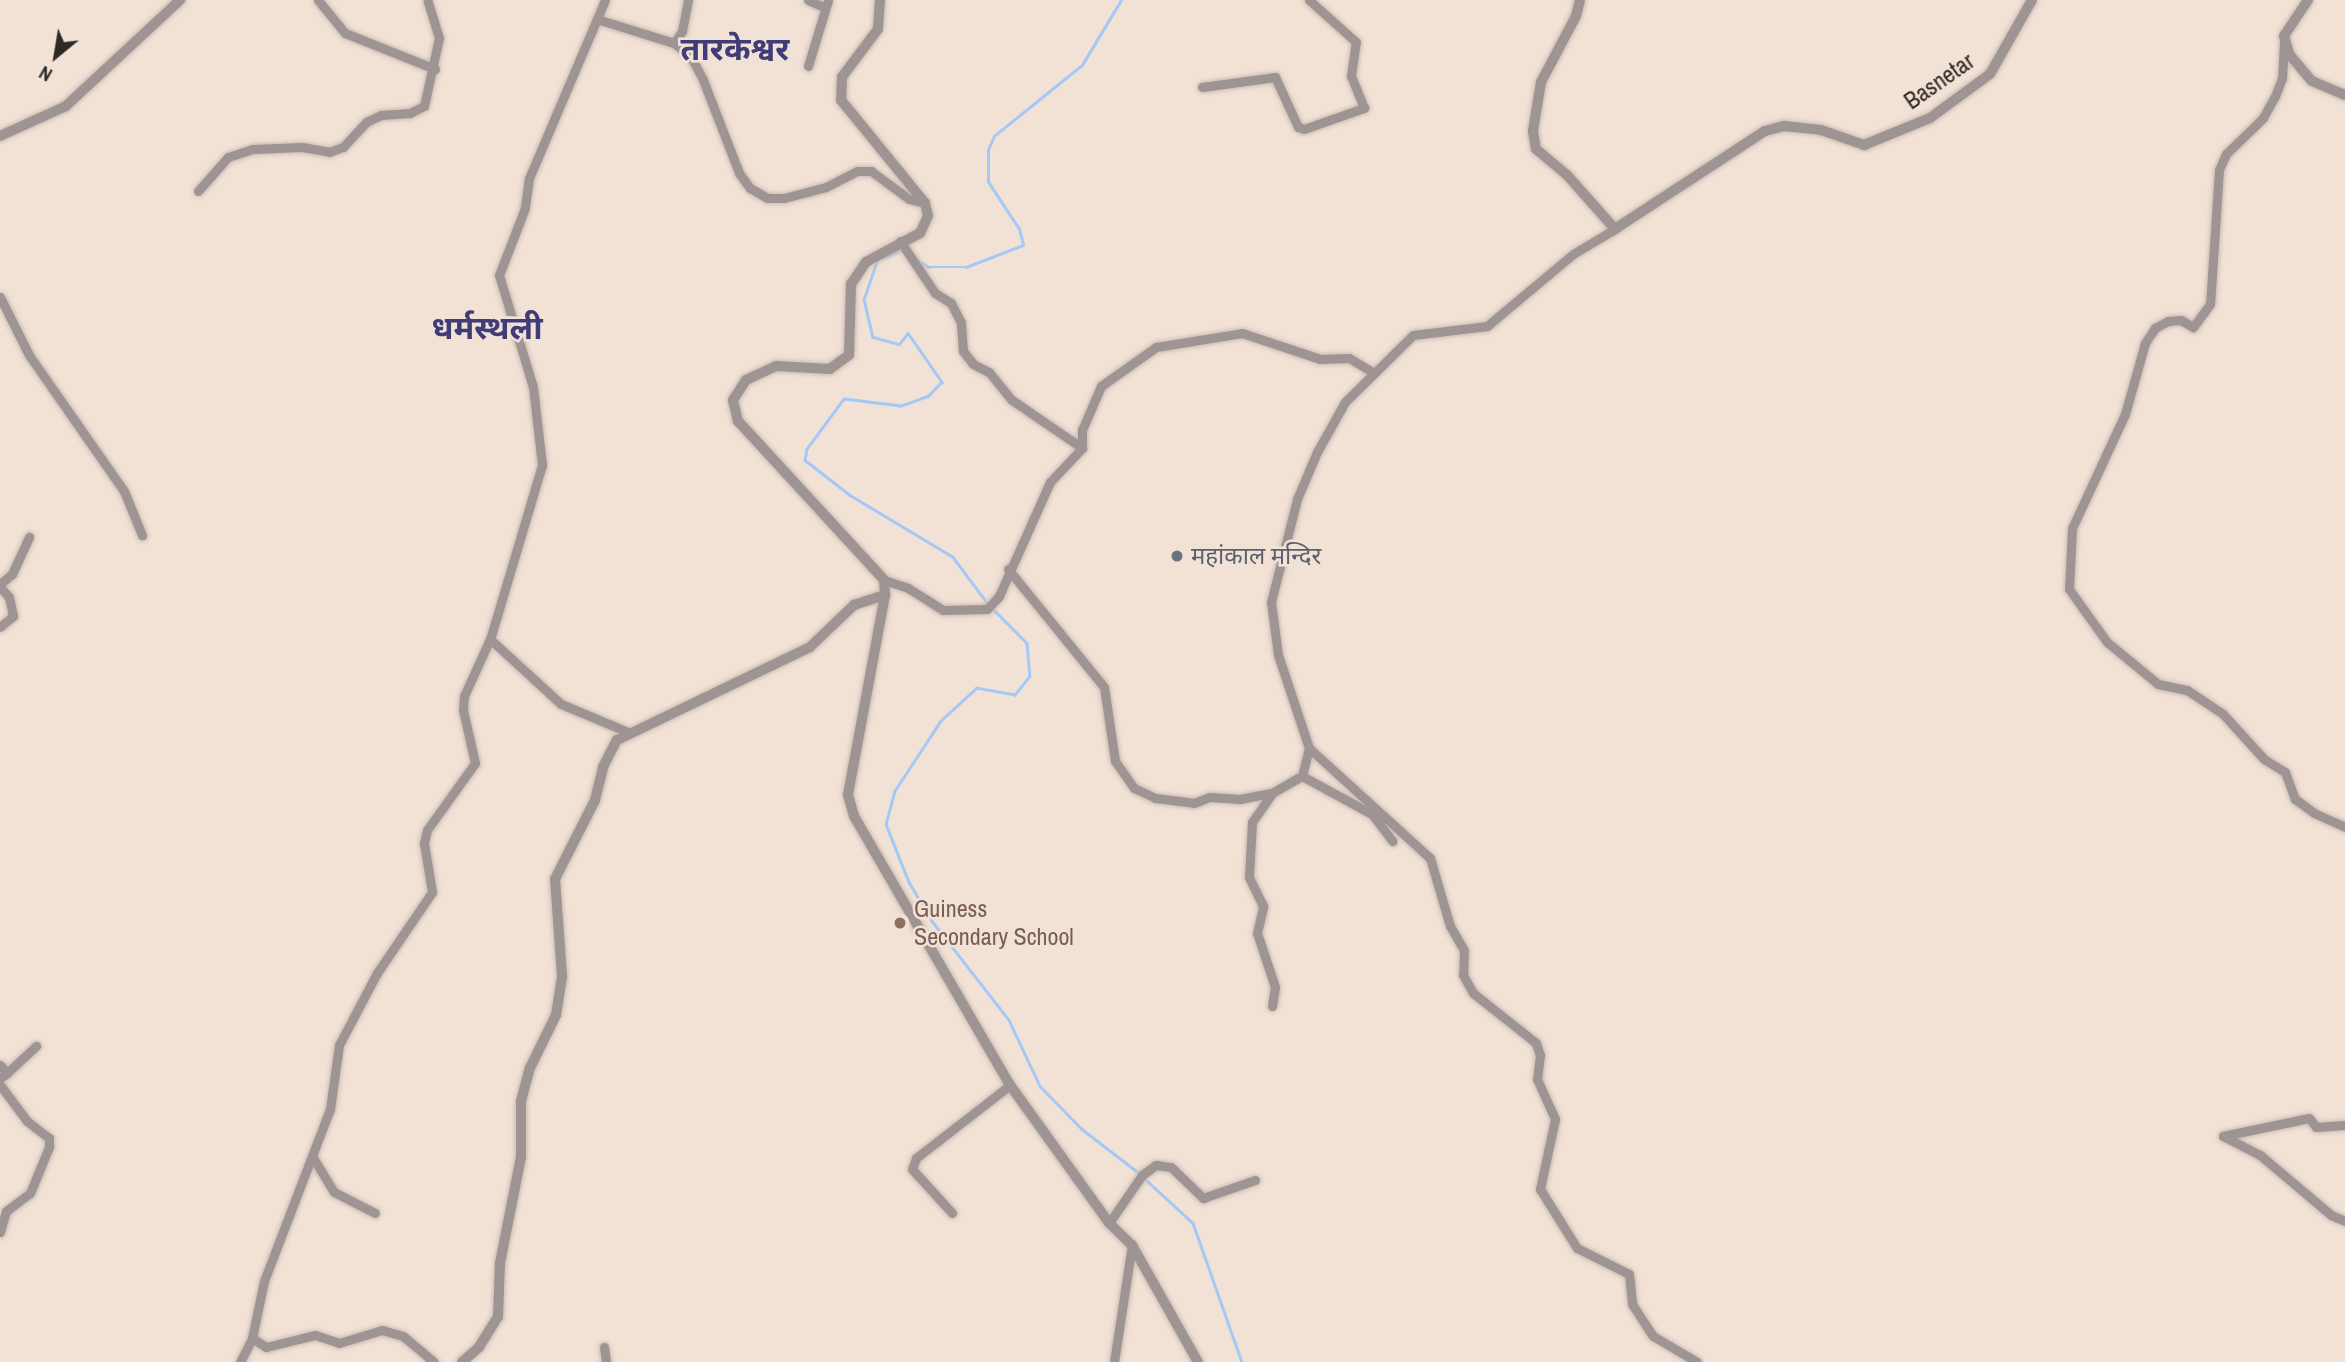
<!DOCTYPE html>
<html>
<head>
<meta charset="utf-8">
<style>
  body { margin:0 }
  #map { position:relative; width:2345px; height:1362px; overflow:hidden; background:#f2e2d6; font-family:"Archivo Narrow","Noto Sans Devanagari",sans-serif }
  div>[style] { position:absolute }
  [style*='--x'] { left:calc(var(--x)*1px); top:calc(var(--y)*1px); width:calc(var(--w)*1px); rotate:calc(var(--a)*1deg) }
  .stream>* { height:2.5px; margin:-1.25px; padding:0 1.25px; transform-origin:1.25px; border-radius:1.25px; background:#a5c9f6 }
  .roads { filter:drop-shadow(0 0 2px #cbbdb3) drop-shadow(0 0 2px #cbbdb3) }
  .minor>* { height:9px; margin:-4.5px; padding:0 4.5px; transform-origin:4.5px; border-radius:4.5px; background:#9e9494 }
  .tertiary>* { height:10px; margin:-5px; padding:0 5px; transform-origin:5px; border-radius:5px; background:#9e9494 }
  .dots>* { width:19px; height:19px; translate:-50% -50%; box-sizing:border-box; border:4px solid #f2e2d6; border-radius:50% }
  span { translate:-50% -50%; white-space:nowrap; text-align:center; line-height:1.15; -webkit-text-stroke:5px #f2e2d6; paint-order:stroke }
  .street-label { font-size:24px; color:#2f2925 }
  .worship-label { font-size:24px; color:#5b616d }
  .left { translate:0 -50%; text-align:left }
  .education-label { font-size:24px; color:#785e54 }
  .district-label { font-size:32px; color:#3f3c78; font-weight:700 }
  .north { position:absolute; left:21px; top:21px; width:70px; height:70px; -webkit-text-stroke:5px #f2e2d6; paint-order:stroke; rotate:210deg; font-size:19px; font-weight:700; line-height:28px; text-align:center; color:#2f2925 }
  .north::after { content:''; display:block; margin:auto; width:24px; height:32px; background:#2f2925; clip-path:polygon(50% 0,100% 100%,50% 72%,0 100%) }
</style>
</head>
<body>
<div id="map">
  <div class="stream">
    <i style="--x:886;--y:257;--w:17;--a:-24"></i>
    <i style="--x:916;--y:259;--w:15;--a:32"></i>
    <i style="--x:929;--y:267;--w:37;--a:0"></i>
    <i style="--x:966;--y:267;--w:61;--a:-21.1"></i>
    <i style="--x:1023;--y:245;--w:16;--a:-104"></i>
    <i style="--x:1019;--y:229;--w:56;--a:-123.4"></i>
    <i style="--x:988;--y:182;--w:32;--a:-90"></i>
    <i style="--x:988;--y:150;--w:15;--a:-67"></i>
    <i style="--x:994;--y:136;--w:113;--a:-38.9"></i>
    <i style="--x:1082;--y:65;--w:76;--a:-59"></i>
    <i style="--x:877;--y:262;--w:39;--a:109"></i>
    <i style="--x:864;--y:299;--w:39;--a:77"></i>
    <i style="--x:873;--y:337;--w:27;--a:15"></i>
    <i style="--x:899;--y:344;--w:14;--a:-51"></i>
    <i style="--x:908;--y:333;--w:60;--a:55.2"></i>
    <i style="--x:942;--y:382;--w:19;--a:133"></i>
    <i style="--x:929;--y:396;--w:30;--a:160"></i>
    <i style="--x:901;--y:406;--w:57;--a:-173"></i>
    <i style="--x:844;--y:399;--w:62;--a:126.5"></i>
    <i style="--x:807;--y:449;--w:11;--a:100"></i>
    <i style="--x:805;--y:460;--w:57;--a:37.9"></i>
    <i style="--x:850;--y:495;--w:120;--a:31"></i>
    <i style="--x:953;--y:557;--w:59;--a:53.3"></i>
    <i style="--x:993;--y:609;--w:48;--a:45"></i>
    <i style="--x:1027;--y:643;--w:33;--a:85"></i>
    <i style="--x:1030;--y:676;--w:24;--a:128"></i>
    <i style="--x:1015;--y:695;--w:39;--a:-170"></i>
    <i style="--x:977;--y:688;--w:49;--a:137.5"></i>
    <i style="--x:941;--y:721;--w:84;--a:123.3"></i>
    <i style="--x:895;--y:791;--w:34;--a:105"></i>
    <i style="--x:886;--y:824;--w:62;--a:68.4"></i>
    <i style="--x:909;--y:882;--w:45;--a:59.5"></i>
    <i style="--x:932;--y:921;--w:125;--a:52.1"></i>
    <i style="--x:1009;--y:1020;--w:73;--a:64.8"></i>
    <i style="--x:1040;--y:1086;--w:60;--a:45.7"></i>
    <i style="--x:1082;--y:1129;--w:72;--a:37.7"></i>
    <i style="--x:1144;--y:1178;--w:67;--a:42.6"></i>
    <i style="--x:1193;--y:1223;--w:147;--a:70.6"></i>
  </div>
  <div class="roads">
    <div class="minor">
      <i style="--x:318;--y:0;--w:43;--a:50.7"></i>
      <i style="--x:345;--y:33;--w:97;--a:21.8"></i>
      <i style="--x:605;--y:0;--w:194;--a:113.1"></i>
      <i style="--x:529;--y:178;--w:30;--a:98"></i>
      <i style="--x:525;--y:208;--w:72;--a:111.2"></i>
      <i style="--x:499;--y:275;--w:117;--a:73.1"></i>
      <i style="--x:533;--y:387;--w:79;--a:83.4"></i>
      <i style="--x:542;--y:465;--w:182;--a:106.6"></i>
      <i style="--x:490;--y:639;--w:96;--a:42.5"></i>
      <i style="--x:561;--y:704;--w:73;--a:22.7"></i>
      <i style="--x:808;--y:0;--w:17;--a:24"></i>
      <i style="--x:600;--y:20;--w:77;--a:17.3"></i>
      <i style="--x:674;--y:43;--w:14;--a:-56"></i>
      <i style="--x:682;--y:31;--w:32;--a:-79"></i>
      <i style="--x:2284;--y:42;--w:36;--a:93"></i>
      <i style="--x:2282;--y:78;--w:19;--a:111"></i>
      <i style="--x:2275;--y:96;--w:25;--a:119"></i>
      <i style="--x:2263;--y:118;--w:52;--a:135.8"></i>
      <i style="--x:2226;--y:154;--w:17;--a:114"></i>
      <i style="--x:2219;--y:170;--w:134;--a:93.8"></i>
      <i style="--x:2210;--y:304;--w:29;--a:126"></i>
      <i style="--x:2193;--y:327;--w:14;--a:-150"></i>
      <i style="--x:2181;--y:320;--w:13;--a:176"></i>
      <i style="--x:2168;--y:321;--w:15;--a:152"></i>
      <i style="--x:2155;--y:328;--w:18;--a:124"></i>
      <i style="--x:2145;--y:343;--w:74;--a:105.7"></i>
      <i style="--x:2125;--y:414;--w:126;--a:114.9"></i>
      <i style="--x:2072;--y:528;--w:61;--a:92.8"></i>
      <i style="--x:2069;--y:589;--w:65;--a:54.4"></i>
      <i style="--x:2107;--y:642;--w:66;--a:39.5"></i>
      <i style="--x:2158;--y:684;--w:30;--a:12"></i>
      <i style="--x:2187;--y:690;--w:43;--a:33.7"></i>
      <i style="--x:2223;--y:714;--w:61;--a:47.7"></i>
      <i style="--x:2264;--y:759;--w:25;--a:32"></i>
      <i style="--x:2285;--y:772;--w:29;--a:70"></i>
      <i style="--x:2295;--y:799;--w:24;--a:36"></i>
      <i style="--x:2314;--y:813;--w:34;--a:24"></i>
      <i style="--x:674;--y:43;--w:22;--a:39"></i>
      <i style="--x:691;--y:57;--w:26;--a:62"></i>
      <i style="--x:703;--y:80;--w:100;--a:68.8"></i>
      <i style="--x:739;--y:173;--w:19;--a:54"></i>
      <i style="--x:750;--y:188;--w:20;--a:30"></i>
      <i style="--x:767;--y:198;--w:17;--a:0"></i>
      <i style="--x:784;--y:198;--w:43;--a:-14.7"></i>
      <i style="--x:826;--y:187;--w:35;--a:-27"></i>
      <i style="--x:857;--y:171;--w:14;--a:0"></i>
      <i style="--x:871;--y:171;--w:47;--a:36.4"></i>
      <i style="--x:909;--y:199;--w:16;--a:14"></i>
      <i style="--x:808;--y:66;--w:69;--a:-73.1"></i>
      <i style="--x:1202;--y:87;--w:74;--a:-7.8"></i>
      <i style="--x:1275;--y:77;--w:55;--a:65.3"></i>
      <i style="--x:1298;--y:127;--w:6;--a:18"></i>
      <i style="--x:1304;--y:129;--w:64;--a:-19.3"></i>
      <i style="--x:1364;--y:108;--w:35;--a:-112"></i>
      <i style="--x:1351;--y:76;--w:34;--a:-82"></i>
      <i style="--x:1356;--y:42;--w:63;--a:-138.2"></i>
      <i style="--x:198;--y:191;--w:45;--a:-48.6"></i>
      <i style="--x:228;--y:157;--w:26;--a:-18"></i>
      <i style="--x:253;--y:149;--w:49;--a:-2.3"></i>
      <i style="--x:302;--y:147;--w:27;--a:10"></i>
      <i style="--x:329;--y:152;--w:15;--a:-20"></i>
      <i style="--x:343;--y:147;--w:34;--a:-47"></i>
      <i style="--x:366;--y:122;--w:17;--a:-25"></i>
      <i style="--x:381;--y:115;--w:29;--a:-4"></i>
      <i style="--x:410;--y:113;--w:16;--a:-27"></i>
      <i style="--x:424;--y:106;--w:70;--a:-77.6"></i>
      <i style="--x:439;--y:38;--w:39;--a:-107"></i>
      <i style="--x:900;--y:241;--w:63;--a:56.1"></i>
      <i style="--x:935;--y:293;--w:19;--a:32"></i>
      <i style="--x:951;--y:303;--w:22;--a:63"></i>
      <i style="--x:961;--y:323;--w:28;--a:86"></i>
      <i style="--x:963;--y:351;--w:16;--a:52"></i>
      <i style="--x:973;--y:364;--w:18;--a:27"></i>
      <i style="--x:989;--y:372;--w:36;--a:51"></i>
      <i style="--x:1012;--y:400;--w:85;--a:34.4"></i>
      <i style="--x:0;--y:297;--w:65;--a:63.4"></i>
      <i style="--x:29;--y:355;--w:166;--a:55.1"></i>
      <i style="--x:124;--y:491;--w:48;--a:67.8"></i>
      <i style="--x:1008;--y:569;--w:152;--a:50.9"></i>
      <i style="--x:1104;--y:687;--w:75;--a:81.5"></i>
      <i style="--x:1115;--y:761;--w:33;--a:55"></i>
      <i style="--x:1134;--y:788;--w:23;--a:25"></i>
      <i style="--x:1155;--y:798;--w:39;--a:7"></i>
      <i style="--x:1194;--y:803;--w:17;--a:-21"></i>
      <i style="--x:1210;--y:797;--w:30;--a:4"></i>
      <i style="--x:1240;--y:799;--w:33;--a:-11"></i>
      <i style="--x:884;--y:580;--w:25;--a:18"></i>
      <i style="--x:908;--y:588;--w:41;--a:32.2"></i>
      <i style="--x:943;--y:610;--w:44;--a:-1.3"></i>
      <i style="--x:987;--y:609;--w:18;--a:-47"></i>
      <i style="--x:999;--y:596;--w:125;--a:-65.9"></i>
      <i style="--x:1050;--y:482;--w:47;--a:-46.7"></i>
      <i style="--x:1082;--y:448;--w:18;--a:-90"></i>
      <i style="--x:1082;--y:430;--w:48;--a:-66.6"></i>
      <i style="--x:1101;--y:386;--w:67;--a:-35.3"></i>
      <i style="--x:1156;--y:347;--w:87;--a:-9.2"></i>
      <i style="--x:1242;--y:333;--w:82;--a:18.4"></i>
      <i style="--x:1320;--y:359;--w:29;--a:-2"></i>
      <i style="--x:1349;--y:358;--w:27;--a:31"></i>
      <i style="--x:0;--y:584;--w:16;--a:-40"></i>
      <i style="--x:12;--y:574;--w:41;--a:-65.3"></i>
      <i style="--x:0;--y:587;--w:13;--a:48"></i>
      <i style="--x:9;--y:597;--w:19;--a:78"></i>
      <i style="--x:13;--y:616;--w:17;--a:140"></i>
      <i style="--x:1309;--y:748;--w:164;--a:42.3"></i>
      <i style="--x:1430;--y:858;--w:71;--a:73.6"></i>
      <i style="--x:1450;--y:926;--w:28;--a:60"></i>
      <i style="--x:1464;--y:950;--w:25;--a:92"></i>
      <i style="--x:1463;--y:975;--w:21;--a:61"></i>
      <i style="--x:1473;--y:993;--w:80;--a:38.4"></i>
      <i style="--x:1536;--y:1043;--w:13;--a:72"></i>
      <i style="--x:1540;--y:1055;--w:24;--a:97"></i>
      <i style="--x:1537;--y:1079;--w:44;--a:65.8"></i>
      <i style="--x:1555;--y:1119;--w:72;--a:102.1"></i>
      <i style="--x:1540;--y:1189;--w:70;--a:57.9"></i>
      <i style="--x:1577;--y:1248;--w:58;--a:26.6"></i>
      <i style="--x:1629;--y:1274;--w:30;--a:84"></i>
      <i style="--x:1632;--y:1304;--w:38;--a:57"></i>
      <i style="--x:1653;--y:1336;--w:51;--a:30.6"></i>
      <i style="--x:1302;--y:776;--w:80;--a:28.5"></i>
      <i style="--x:1372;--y:814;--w:34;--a:53"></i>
      <i style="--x:1272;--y:1006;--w:19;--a:-81"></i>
      <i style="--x:1275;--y:987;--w:57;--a:-108.4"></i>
      <i style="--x:1257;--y:933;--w:28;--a:-77"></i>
      <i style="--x:1263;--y:906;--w:32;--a:-116"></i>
      <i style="--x:1249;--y:877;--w:55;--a:-86.9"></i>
      <i style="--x:1252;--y:822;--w:35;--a:-55"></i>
      <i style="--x:1272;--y:793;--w:34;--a:-30"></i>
      <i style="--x:1302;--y:776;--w:29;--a:-76"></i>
      <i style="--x:1309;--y:748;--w:98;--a:-108.4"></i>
      <i style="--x:1278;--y:655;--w:53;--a:-97.5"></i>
      <i style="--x:1271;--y:602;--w:106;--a:-75.8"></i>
      <i style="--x:1297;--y:499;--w:51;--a:-66.9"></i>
      <i style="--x:1317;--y:452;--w:57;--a:-60.8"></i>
      <i style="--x:1345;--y:402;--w:95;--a:-44.6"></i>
      <i style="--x:1413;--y:335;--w:75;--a:-6.9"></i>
      <i style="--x:1487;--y:326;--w:112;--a:-39.9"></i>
      <i style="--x:1573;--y:254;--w:49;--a:-30.8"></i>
      <i style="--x:0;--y:1065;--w:11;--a:49"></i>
      <i style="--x:7;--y:1073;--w:9;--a:144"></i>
      <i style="--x:7;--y:1073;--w:40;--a:-43"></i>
      <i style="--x:0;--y:1085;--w:45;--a:53.1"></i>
      <i style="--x:27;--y:1121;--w:28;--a:38"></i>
      <i style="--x:49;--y:1138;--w:9;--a:90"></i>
      <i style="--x:49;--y:1147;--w:50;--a:112.4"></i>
      <i style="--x:30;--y:1193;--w:30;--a:143"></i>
      <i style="--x:6;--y:1211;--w:22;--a:106"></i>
      <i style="--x:2345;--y:1125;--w:29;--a:176"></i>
      <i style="--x:2316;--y:1127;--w:11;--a:-128"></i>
      <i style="--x:2309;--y:1118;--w:88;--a:168.2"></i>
      <i style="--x:2223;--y:1136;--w:42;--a:27.2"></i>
      <i style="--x:2260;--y:1155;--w:93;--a:40.2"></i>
      <i style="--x:2331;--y:1215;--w:15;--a:23"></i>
      <i style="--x:312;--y:1156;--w:42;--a:58.6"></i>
      <i style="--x:334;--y:1192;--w:46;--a:27.1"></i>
      <i style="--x:952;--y:1213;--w:59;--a:-132.3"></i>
      <i style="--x:912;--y:1169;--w:12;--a:-70"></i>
      <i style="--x:916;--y:1158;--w:119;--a:-37.8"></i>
      <i style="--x:1109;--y:1223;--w:58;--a:-55.5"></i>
      <i style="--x:1142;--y:1175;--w:17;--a:-36"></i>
      <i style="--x:1156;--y:1165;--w:15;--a:8"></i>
      <i style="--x:1171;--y:1167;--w:45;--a:44.1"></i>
      <i style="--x:1203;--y:1198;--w:55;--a:-19.1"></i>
      <i style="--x:252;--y:1338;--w:58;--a:-78.1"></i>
      <i style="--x:264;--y:1281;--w:184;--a:-69"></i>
      <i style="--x:330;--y:1109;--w:65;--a:-82"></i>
      <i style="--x:339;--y:1045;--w:81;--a:-62.2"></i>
      <i style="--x:377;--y:973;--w:98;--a:-55.8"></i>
      <i style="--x:432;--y:892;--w:50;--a:-99.3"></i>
      <i style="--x:424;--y:843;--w:13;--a:-77"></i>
      <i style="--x:427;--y:830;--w:82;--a:-54.4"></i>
      <i style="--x:475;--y:763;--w:54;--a:-102.8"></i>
      <i style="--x:463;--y:710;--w:14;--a:-86"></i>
      <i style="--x:464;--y:696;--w:63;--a:-65.5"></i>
      <i style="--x:604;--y:1347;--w:15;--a:82"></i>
      <i style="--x:240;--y:1362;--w:27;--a:-63"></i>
      <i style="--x:252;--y:1338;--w:17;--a:33"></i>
      <i style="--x:266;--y:1347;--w:50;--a:-13.8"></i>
      <i style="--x:315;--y:1335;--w:25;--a:18"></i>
      <i style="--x:339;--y:1343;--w:45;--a:-16.8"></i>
      <i style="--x:382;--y:1330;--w:22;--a:16"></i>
      <i style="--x:403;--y:1336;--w:40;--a:40"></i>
      <i style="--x:1114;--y:1362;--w:118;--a:-81.3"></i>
    </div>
    <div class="tertiary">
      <i style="--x:880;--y:0;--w:29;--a:94"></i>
      <i style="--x:878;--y:29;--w:60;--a:126.9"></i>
      <i style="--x:842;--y:77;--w:23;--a:92"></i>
      <i style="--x:841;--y:100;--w:133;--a:50.8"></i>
      <i style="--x:925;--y:203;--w:13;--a:77"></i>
      <i style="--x:928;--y:216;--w:19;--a:115"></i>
      <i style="--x:920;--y:233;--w:61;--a:151.8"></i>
      <i style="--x:866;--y:262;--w:27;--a:124"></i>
      <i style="--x:851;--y:284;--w:71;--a:91.6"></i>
      <i style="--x:849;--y:355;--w:24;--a:144"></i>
      <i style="--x:830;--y:369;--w:54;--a:-176.8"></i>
      <i style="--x:776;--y:366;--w:33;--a:155"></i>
      <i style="--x:746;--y:380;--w:24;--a:123"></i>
      <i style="--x:733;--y:400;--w:22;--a:77"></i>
      <i style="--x:738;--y:421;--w:216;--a:47.4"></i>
      <i style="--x:884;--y:580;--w:15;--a:86"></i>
      <i style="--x:885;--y:595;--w:203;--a:100.5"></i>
      <i style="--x:848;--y:795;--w:22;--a:74"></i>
      <i style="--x:854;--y:816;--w:311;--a:59.9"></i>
      <i style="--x:1010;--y:1085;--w:170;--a:54.3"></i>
      <i style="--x:1109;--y:1223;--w:32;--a:44"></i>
      <i style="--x:1132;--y:1245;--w:134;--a:60.6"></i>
      <i style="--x:1580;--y:0;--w:16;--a:104"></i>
      <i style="--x:1576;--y:16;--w:75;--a:117.9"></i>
      <i style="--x:1541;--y:82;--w:50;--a:99.3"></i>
      <i style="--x:1533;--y:131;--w:18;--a:81"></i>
      <i style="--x:1536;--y:149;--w:40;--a:40"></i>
      <i style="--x:1567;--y:175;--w:72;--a:48.4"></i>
      <i style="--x:1615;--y:229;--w:179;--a:-33.2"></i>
      <i style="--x:1765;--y:131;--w:20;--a:-15"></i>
      <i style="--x:1784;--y:126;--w:37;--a:6"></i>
      <i style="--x:1821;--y:130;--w:46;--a:19.2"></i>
      <i style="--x:1864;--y:145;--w:71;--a:-22.2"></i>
      <i style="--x:1930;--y:118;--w:74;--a:-36.3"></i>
      <i style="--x:1990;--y:74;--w:85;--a:-60.4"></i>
      <i style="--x:2308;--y:0;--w:43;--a:123.7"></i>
      <i style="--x:2284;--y:36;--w:19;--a:74"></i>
      <i style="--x:2289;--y:54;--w:35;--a:50"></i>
      <i style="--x:2312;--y:81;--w:36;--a:23"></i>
      <i style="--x:0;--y:136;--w:72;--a:-24.4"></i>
      <i style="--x:66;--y:106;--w:156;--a:-42.9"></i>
      <i style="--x:462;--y:1362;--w:23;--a:-41"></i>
      <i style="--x:479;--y:1347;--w:36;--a:-58"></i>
      <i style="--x:498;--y:1317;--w:54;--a:-87.9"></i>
      <i style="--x:500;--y:1263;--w:108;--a:-78.8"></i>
      <i style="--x:521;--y:1157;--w:56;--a:-90"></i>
      <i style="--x:521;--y:1101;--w:34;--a:-75"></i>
      <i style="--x:530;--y:1068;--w:59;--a:-63.9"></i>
      <i style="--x:556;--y:1015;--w:39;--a:-81"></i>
      <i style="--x:562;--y:976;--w:97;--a:-94.1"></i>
      <i style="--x:555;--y:879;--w:89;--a:-63.1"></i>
      <i style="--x:595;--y:800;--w:34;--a:-76"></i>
      <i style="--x:603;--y:767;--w:30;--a:-63"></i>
      <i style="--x:617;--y:740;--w:214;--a:-25.7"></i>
      <i style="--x:810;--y:647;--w:61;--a:-43.7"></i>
      <i style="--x:854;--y:605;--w:33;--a:-18"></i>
    </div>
  </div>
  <div class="dots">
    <i style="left:1177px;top:556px;background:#6b7280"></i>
    <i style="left:900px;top:923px;background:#8d6e63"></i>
  </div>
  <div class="street-label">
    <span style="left:1939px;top:81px;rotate:-35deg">Basnetar</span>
  </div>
  <div class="worship-label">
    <span class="left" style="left:1191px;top:556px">महांकाल मन्दिर</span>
  </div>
  <div class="education-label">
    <span class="left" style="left:914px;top:923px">Guiness<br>Secondary School</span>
  </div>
  <div class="district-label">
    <span style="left:735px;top:49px">तारकेश्वर</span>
    <span style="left:487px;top:328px">धर्मस्थली</span>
  </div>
  <div class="north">N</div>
</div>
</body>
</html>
